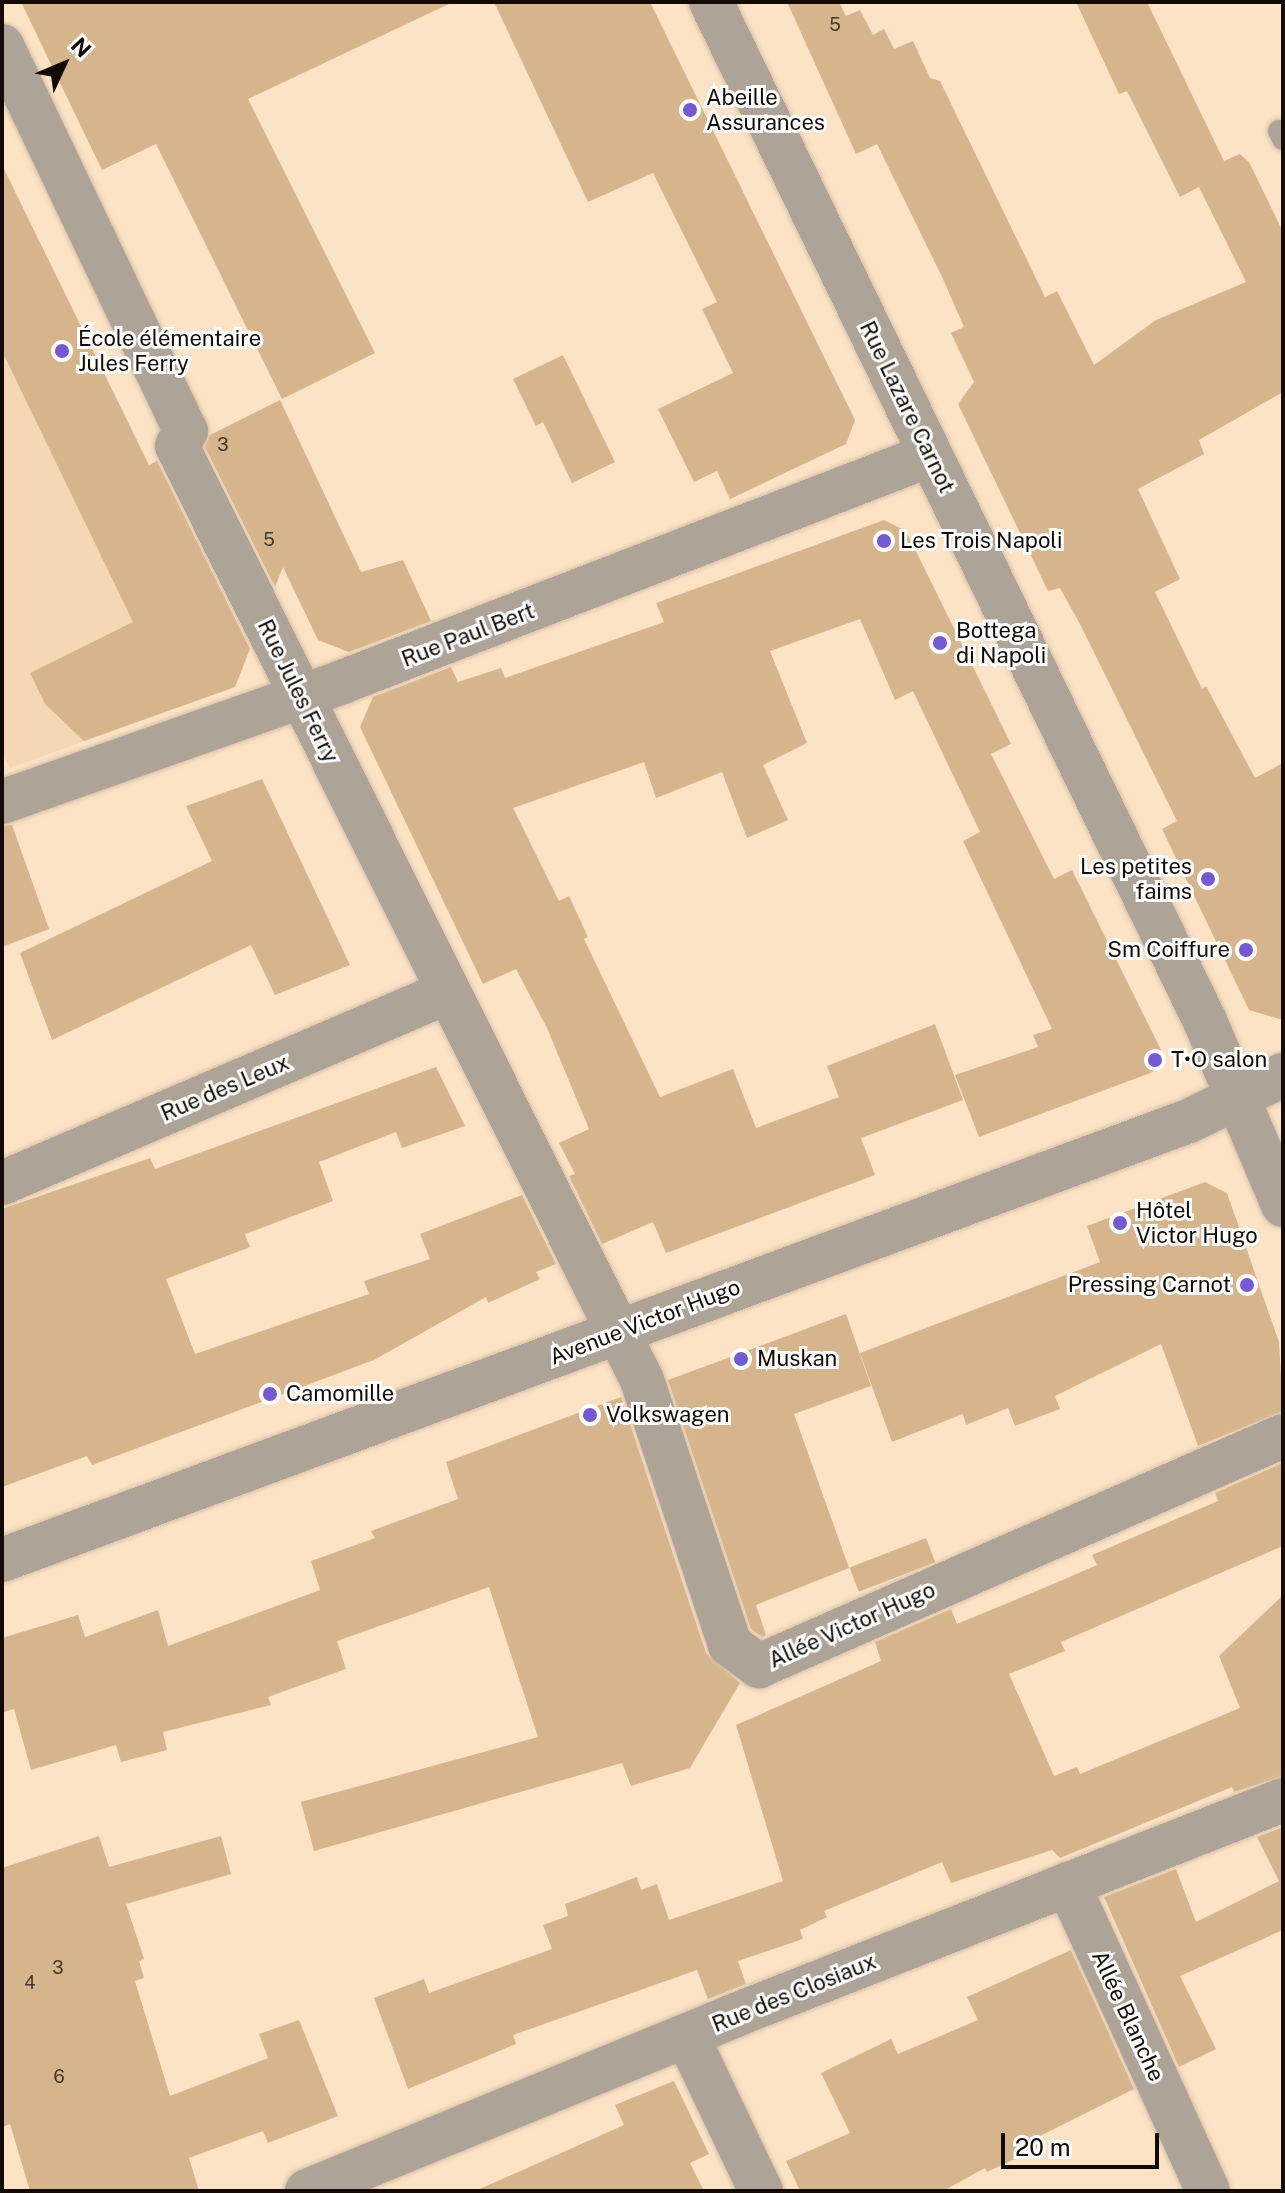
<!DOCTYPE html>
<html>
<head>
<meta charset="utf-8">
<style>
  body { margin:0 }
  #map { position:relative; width:1285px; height:2193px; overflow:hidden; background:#fce3c5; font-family:"Public Sans",sans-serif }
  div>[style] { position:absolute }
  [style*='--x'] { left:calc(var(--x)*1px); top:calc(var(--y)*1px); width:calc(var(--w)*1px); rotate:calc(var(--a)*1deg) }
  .built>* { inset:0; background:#f5d7b3 }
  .building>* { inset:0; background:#d7b58c; transform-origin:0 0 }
  .roads { filter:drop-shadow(0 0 2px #d7c0a6) drop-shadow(0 0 2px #d7c0a6) }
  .service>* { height:22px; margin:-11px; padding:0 11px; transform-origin:11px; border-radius:11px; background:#ada396 }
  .minor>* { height:44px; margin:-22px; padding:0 22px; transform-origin:22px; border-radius:22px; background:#ada396 }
  .tertiary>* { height:44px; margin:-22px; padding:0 22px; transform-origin:22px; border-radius:22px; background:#ada396 }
  .dots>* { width:22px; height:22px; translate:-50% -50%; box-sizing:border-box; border:4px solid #fff; border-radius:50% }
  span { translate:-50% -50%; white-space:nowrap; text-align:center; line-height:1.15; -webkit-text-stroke:6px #fff; paint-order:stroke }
  .number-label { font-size:18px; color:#443625 }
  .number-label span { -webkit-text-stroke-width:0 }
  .poi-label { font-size:22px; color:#130b03 }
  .left { translate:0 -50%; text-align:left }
  .right { translate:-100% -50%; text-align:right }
  .street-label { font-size:22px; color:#130b03 }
  .frame { position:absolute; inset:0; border:4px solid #130b03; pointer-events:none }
  .north { position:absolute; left:24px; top:24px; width:80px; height:80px; -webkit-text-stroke:6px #fff; paint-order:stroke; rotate:46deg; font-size:22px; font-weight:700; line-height:32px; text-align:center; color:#130b03 }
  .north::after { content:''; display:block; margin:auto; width:28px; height:36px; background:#130b03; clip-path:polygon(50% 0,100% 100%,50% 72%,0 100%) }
  .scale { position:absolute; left:1001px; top:2133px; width:158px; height:36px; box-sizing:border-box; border:4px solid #130b03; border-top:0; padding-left:10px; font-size:24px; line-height:28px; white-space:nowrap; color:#130b03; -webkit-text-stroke:6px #fff; paint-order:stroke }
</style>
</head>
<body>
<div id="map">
  <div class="built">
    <i style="clip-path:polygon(2px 165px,244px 665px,235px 687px,10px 768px,2px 754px)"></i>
  </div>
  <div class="building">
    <i style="clip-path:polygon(21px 2px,453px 2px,248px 99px,375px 353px,282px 399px,156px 144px,102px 170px)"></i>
    <i style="clip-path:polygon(494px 2px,650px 2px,855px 420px,846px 444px,730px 499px,717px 471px,694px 482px,658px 409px,733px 373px,702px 309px,717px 302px,653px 173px,588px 202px)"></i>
    <i style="clip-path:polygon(787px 2px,839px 2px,846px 16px,860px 10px,873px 35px,884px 29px,894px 49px,913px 41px,930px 78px,940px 81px,1045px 297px,1057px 291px,1094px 365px,1156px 320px,1246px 282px,1199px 187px,1180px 197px,1127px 91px,1119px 94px,1076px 2px,1147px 2px,1224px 161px,1240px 154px,1249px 162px,1283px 232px,1283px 392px,1199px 440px,1204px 454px,1138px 489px,1180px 579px,1155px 592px,1202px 689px,1206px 686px,1255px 778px,1283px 763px,1283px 1020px,1249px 1010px,1162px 829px,1177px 821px,1081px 626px,1060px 588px,1048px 591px,958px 404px,974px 382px,951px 333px,964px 327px,943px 279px,877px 144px,856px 154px)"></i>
    <i style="clip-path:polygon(2px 165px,149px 465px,157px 461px,250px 649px,235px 687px,84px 741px,45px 704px,30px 673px,133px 622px,2px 351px)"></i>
    <i style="clip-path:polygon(563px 355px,615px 462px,572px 483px,543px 422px,536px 426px,513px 379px)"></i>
    <i style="clip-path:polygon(280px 400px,361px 572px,403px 560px,431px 621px,349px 652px,318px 640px,283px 567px,275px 587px,205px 447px,210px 435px)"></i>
    <i style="clip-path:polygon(884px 520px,906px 531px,1011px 744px,991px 754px,1054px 879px,1072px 870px,1161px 1050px,1153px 1072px,979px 1137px,955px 1075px,1038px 1047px,1033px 1035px,1052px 1029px,963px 841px,980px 832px,913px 691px,895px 700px,860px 619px,770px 651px,807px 743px,763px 765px,788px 820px,747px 838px,722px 772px,656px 798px,644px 762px,513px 808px,559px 901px,569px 896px,588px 937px,584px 939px,660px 1097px,733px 1069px,756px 1128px,839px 1097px,827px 1066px,935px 1024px,963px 1100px,861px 1138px,875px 1175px,666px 1253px,653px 1222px,602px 1244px,569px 1176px,575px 1174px,559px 1143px,589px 1129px,547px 1028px,516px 969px,483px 984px,360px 727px,373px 697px,451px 667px,458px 682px,501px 668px,505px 678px,664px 622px,656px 603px)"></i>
    <i style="clip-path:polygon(262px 779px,350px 965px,275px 995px,251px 945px,52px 1040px,20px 953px,212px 861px,186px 806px)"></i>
    <i style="clip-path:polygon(12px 825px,49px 929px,2px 947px,2px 826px)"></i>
    <i style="clip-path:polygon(436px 1067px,465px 1126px,402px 1148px,396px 1132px,319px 1162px,333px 1201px,245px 1234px,250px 1247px,166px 1279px,195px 1354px,369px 1294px,364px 1281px,430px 1259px,420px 1234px,522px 1195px,556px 1264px,536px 1272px,540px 1279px,488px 1303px,486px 1297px,374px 1360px,92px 1465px,87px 1456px,2px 1487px,2px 1209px,150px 1158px,155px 1169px)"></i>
    <i style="clip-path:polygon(1205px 1182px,1227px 1193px,1279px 1342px,1283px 1411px,1198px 1446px,1161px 1344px,1055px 1396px,1060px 1409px,1015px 1426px,1008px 1408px,966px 1425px,963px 1414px,892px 1442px,860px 1353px,1100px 1262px,1087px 1226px)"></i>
    <i style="clip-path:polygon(846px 1314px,871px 1386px,794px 1414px,849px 1568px,756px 1605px,766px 1635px,762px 1637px,751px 1629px,668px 1380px)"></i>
    <i style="clip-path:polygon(621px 1397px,706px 1653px,740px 1683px,690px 1768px,631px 1786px,622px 1763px,314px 1851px,301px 1802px,538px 1737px,489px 1587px,337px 1641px,346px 1669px,268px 1697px,271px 1705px,163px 1732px,167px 1750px,121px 1762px,116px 1745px,31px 1770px,14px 1709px,2px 1713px,2px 1638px,78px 1615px,85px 1637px,158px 1610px,168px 1646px,320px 1590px,311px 1561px,375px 1538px,371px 1531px,458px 1499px,446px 1462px)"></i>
    <i style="clip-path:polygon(1283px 1463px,1283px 1546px,1061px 1642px,1065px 1651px,1009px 1674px,1054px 1776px,1077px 1767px,1080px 1774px,1240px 1708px,1219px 1656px,1283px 1595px,1283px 1776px,1234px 1792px,1232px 1787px,1060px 1858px,1052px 1850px,951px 1883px,942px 1862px,824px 1911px,827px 1917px,800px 1930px,803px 1939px,738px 1961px,746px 1984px,708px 1999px,697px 1970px,513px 2035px,516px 2044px,408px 2089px,374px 1998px,424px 1979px,429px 1993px,552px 1949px,543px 1925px,568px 1916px,565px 1904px,637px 1877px,641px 1890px,657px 1884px,669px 1920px,783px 1881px,736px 1725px,881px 1661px,875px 1642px,951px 1609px,957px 1624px,1058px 1582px,1097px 1565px,1092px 1555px,1218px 1501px,1215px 1493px)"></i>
    <i style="left:926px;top:1538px;width:26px;height:82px;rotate:69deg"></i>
    <i style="clip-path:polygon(1283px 1827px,1283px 1930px,1180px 1976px,1216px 2049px,1179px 2067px,1104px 1897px,1176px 1869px,1196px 1922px,1279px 1881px,1257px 1837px)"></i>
    <i style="clip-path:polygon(99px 1836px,109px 1867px,221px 1836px,231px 1874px,126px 1904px,144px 1959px,139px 1961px,144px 1978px,135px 1981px,170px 2096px,268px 2058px,259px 2034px,299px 2020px,338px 2116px,268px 2143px,263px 2131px,189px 2158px,199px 2191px,30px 2191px,10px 2124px,2px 2127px,2px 1868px)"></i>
    <i style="clip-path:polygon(1071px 1950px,1134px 2089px,1034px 2139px,1038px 2148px,987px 2172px,985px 2168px,943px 2191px,800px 2191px,786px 2161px,850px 2133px,821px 2073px,891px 2039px,898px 2054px,978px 2020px,967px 1997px)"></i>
    <i style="clip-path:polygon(674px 2081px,709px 2154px,690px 2163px,704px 2191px,475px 2191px,624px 2125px,615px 2105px)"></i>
  </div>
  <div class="roads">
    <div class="service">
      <i style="--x:1279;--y:131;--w:9;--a:63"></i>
    </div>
    <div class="minor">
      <i style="--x:711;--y:2;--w:1132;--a:64.14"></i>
      <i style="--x:1205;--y:1021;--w:200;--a:67"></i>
      <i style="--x:2;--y:46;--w:427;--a:64.5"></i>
      <i style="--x:186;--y:431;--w:17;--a:121"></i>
      <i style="--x:177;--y:446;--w:1043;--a:63.53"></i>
      <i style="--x:642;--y:1380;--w:279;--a:71.6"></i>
      <i style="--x:730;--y:1645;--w:36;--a:36"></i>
      <i style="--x:759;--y:1666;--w:572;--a:-23.7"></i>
      <i style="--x:2;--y:802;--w:361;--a:-19.4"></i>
      <i style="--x:342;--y:682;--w:630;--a:-21.11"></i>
      <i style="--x:2;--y:1183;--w:484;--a:-23.2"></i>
      <i style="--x:1068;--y:1884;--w:337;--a:65.5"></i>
      <i style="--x:687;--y:2036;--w:172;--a:64.5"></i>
      <i style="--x:307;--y:2191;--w:461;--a:-22.3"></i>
      <i style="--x:733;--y:2016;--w:591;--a:-21.44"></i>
    </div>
    <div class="tertiary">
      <i style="--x:2;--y:1560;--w:1266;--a:-20.3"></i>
      <i style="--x:1189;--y:1121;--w:105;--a:-26.1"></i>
    </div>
  </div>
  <div class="dots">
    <i style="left:690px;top:110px;background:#735ad4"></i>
    <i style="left:62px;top:351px;background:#735ad4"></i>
    <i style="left:884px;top:541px;background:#735ad4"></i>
    <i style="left:940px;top:643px;background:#735ad4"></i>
    <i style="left:1208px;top:879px;background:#735ad4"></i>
    <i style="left:1246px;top:950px;background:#735ad4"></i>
    <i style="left:1155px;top:1060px;background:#735ad4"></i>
    <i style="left:1120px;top:1223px;background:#735ad4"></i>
    <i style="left:1247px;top:1285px;background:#735ad4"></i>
    <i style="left:741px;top:1359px;background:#735ad4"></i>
    <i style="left:270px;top:1394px;background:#735ad4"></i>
    <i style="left:590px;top:1415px;background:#735ad4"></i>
  </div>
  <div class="number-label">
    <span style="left:835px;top:25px">5</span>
    <span style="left:223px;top:445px">3</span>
    <span style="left:269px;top:540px">5</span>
    <span style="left:58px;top:1968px">3</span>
    <span style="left:30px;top:1983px">4</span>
    <span style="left:59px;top:2077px">6</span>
  </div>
  <div class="poi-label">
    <span class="left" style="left:706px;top:110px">Abeille<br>Assurances</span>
    <span class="left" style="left:78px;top:351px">École élémentaire<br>Jules Ferry</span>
    <span class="left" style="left:900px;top:541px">Les Trois Napoli</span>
    <span class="left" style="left:956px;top:643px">Bottega<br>di Napoli</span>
    <span class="right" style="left:1192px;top:879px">Les petites<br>faims</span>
    <span class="right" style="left:1230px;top:950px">Sm Coiffure</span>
    <span class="left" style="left:1171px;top:1060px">T•O salon</span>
    <span class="left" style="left:1136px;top:1223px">Hôtel<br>Victor Hugo</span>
    <span class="right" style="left:1231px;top:1285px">Pressing Carnot</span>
    <span class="left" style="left:757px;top:1359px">Muskan</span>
    <span class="left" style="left:286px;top:1394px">Camomille</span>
    <span class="left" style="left:606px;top:1415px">Volkswagen</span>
  </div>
  <div class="street-label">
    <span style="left:907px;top:407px;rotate:64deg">Rue Lazare Carnot</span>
    <span style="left:468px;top:635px;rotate:-21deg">Rue Paul Bert</span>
    <span style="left:298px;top:691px;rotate:64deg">Rue Jules Ferry</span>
    <span style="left:225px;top:1088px;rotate:-23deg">Rue des Leux</span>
    <span style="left:645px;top:1322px;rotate:-21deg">Avenue Victor Hugo</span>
    <span style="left:852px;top:1625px;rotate:-24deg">Allée Victor Hugo</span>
    <span style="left:794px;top:1993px;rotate:-22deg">Rue des Closiaux</span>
    <span style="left:1128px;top:2016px;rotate:65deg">Allée Blanche</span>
  </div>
  <div class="frame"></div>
  <div class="north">N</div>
  <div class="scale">20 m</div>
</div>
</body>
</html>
